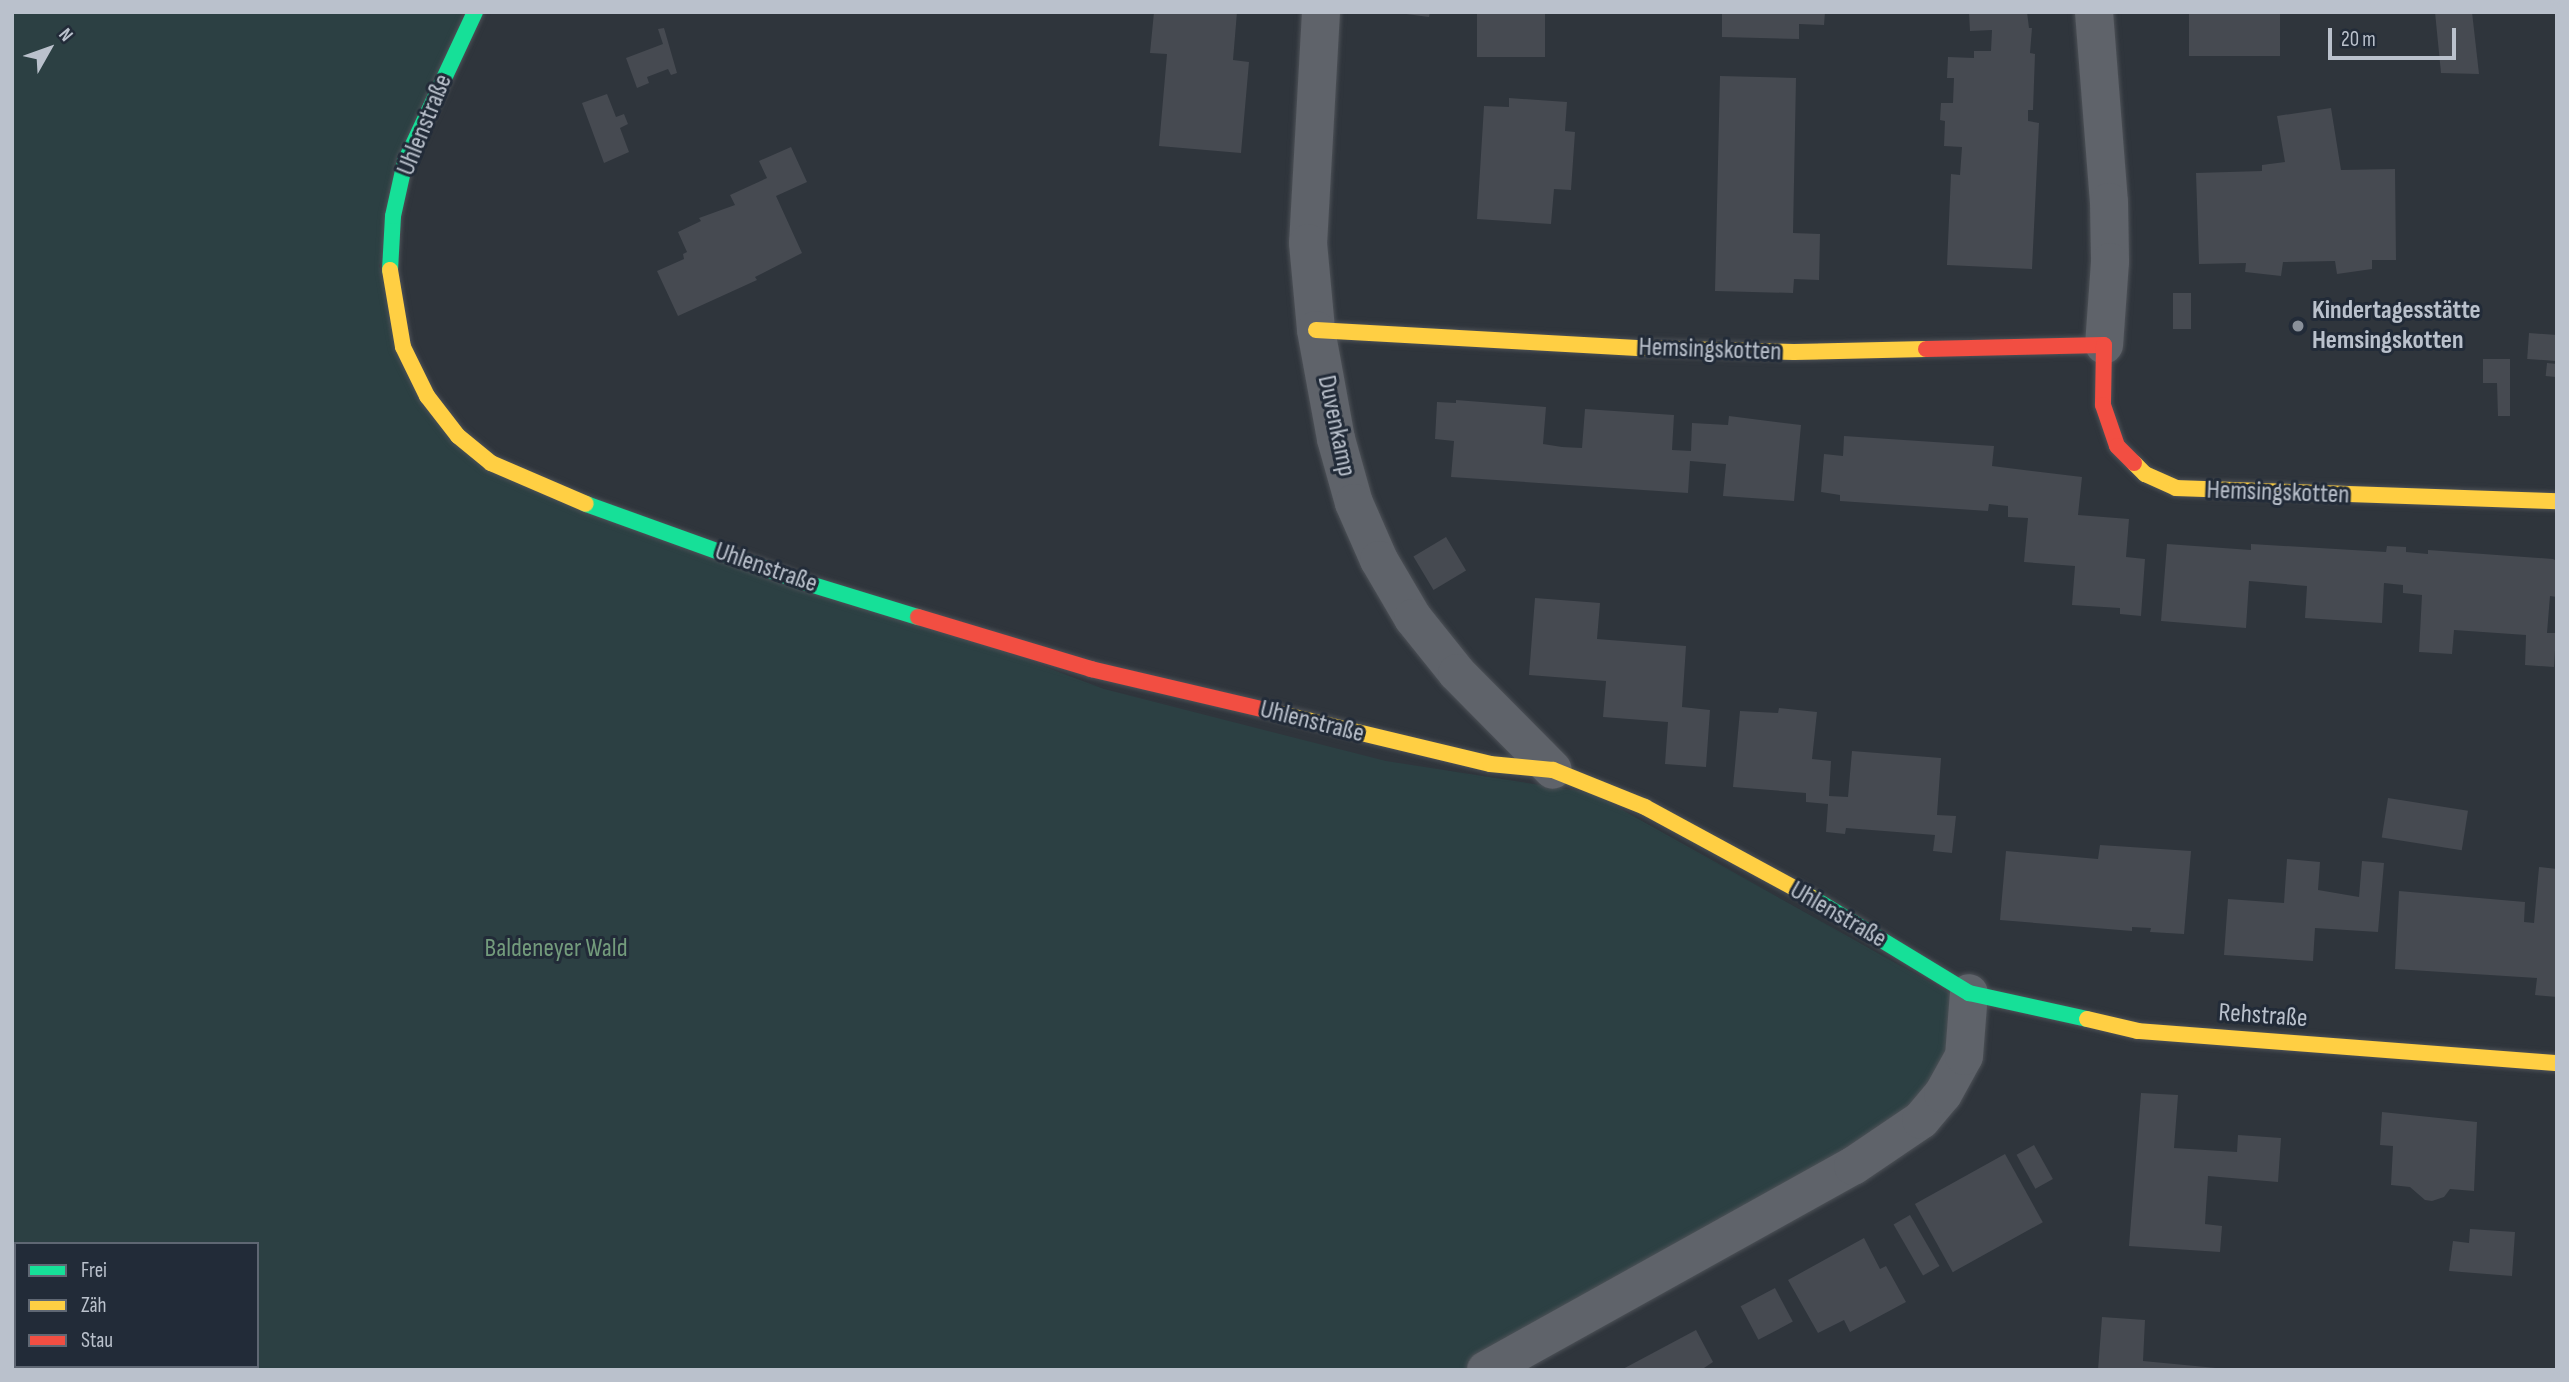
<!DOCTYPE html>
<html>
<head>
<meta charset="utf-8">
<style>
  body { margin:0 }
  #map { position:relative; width:2569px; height:1382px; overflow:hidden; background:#2f353c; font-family:"Sofia Sans Condensed",sans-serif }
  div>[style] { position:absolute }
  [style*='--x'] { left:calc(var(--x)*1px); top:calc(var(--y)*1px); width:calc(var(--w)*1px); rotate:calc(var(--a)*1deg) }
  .green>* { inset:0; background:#2c4043 }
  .building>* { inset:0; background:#464a51; transform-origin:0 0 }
  .roads { filter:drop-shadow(0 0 2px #4d5157) drop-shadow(0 0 2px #4d5157) }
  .street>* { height:38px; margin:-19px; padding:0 19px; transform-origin:19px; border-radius:19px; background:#5f636a }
  .fast>* { height:16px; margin:-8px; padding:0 8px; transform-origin:8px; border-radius:8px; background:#16e098 }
  .slow>* { height:16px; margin:-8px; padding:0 8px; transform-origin:8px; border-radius:8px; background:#ffcf43 }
  .jam>* { height:16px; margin:-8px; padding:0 8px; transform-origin:8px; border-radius:8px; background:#f24e42 }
  .dots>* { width:19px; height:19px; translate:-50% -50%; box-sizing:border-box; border:4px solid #222b38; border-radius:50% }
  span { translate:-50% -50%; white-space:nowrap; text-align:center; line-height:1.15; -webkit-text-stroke:6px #222b38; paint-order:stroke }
  .street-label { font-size:26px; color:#bac1cc }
  .poi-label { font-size:26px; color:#bac1cc; font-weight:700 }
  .left { translate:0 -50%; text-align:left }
  .park-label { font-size:26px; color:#739b7c }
  .frame { position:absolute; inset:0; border:14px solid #bac1cc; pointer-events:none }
  .legend { position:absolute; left:14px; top:1242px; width:245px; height:126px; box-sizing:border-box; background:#222b38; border:2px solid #5f6773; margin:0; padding:9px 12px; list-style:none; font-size:21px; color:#bac1cc }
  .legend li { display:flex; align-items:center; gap:14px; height:35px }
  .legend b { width:35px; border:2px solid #5f6773 }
  .north { position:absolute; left:14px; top:14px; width:70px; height:70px; -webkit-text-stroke:5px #222b38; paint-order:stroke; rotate:50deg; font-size:19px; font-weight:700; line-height:28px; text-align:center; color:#bac1cc }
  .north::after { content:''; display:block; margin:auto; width:24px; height:32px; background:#bac1cc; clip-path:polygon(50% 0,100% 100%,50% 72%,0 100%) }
  .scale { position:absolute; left:2328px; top:28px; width:128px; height:32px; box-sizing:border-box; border:4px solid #bac1cc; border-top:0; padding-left:9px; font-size:21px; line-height:24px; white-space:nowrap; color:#bac1cc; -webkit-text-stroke:5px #222b38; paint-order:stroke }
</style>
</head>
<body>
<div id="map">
  <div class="green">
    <i style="clip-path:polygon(evenodd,12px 12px,464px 12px,379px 266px,453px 444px,1104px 689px,1386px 761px,1592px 793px,1958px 998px,1940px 1092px,1473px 1370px,12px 1370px,12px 12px,16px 1244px,257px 1244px,257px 1366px,16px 1366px,16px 1244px)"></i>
  </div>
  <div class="building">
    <i style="clip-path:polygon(1154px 12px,1237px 12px,1233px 60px,1249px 62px,1241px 153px,1159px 146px,1167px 54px,1150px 53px)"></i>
    <i style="clip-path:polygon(1391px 12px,1430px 12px,1429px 17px)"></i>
    <i style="left:1477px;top:12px;width:68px;height:45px"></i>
    <i style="clip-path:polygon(1722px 12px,1825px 12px,1824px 25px,1799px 24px,1799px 39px,1722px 37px)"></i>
    <i style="clip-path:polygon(1969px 12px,2027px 12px,2029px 28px,2032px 28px,2030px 53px,2035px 54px,2033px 110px,2028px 110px,2028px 121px,2039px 123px,2032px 269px,1947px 265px,1951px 174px,1960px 175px,1962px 147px,1944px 146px,1945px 121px,1940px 120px,1941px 103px,1953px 103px,1954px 78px,1947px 78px,1948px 57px,1974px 58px,1974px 51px,1991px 51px,1992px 30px,1970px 31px)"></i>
    <i style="left:2189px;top:12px;width:91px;height:44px"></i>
    <i style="clip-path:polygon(2435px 12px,2472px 12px,2479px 74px,2441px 73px)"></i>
    <i style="clip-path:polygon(664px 28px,677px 73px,671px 75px,668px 69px,647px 77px,649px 83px,637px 88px,626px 58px,663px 44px,658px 29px)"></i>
    <i style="clip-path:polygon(1720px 76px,1796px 78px,1793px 233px,1820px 234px,1819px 280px,1794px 279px,1793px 293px,1715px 291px)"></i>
    <i style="clip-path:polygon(607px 94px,616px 117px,624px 114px,628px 124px,620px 128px,629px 152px,604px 163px,582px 103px)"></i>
    <i style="clip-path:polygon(1509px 98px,1567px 102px,1565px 131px,1575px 132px,1571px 190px,1554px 189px,1551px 224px,1477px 219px,1484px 106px,1509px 107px)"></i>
    <i style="clip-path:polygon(2331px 108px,2341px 170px,2395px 169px,2396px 260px,2372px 260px,2372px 269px,2337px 274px,2335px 261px,2283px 262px,2281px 276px,2245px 272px,2246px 263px,2199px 264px,2196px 173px,2262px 171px,2262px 165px,2285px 162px,2277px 116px)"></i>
    <i style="clip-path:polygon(791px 147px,807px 182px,776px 196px,802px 253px,755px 277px,757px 280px,678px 316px,657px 271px,684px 259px,683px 254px,687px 252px,678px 232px,701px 221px,699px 218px,735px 205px,730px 195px,767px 178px,759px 161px)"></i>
    <i style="left:2173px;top:293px;width:18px;height:36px"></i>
    <i style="left:2529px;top:333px;width:28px;height:26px;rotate:4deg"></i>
    <i style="clip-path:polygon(2483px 359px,2510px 359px,2510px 416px,2498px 416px,2497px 383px,2483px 383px)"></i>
    <i style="left:2547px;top:363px;width:10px;height:13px;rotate:6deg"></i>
    <i style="clip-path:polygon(1456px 400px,1546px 407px,1543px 444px,1562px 447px,1582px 448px,1585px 409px,1674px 415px,1672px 450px,1691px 451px,1692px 423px,1728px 425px,1729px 416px,1801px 425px,1794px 501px,1723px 496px,1726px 464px,1690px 461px,1688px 493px,1451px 477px,1454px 441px,1435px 439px,1437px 402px,1456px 403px)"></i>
    <i style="clip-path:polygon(1844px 436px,1994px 446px,1992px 466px,2082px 477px,2078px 515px,2129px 519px,2126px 557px,2145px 559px,2141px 616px,2120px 614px,2120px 608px,2072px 605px,2075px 566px,2024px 562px,2028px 518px,2008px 517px,2008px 506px,1989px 504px,1988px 511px,1840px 501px,1840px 495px,1821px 492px,1824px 454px,1843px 456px)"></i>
    <i style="left:1446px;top:537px;width:39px;height:38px;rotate:59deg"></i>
    <i style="clip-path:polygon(2167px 544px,2251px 550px,2251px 544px,2386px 552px,2387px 546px,2406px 547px,2406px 552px,2428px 554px,2428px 550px,2553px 559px,2557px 561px,2557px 597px,2550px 596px,2547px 633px,2556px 633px,2554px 667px,2525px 665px,2526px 635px,2454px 630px,2452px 654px,2419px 652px,2422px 595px,2403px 593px,2403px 585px,2384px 583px,2382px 623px,2305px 618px,2307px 586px,2249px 581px,2246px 628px,2161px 621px)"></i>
    <i style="clip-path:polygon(1535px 598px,1600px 603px,1597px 639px,1686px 646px,1682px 707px,1710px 710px,1706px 767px,1665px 764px,1668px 722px,1603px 717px,1606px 681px,1529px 675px)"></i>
    <i style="clip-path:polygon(1779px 708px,1817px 712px,1812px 759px,1831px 761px,1829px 796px,1848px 797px,1852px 751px,1941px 758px,1937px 815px,1956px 816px,1952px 853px,1933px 851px,1935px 835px,1846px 828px,1845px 834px,1826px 832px,1828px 804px,1806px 802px,1806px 793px,1733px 787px,1740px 711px,1778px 713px)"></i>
    <i style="left:2388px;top:798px;width:81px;height:40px;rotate:9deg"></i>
    <i style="clip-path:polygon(2100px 845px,2191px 851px,2184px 934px,2150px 932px,2151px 928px,2132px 927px,2132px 931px,2000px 920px,2006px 851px,2098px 859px)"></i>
    <i style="clip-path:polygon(2287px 859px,2320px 862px,2318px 890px,2359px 897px,2362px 861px,2384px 863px,2378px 932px,2315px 928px,2313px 961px,2224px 955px,2228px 899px,2284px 903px)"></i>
    <i style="clip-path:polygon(2539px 867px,2557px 869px,2557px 997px,2535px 995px,2537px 978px,2395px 969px,2399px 891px,2525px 902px,2524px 922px,2534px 923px)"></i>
    <i style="clip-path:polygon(2141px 1093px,2178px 1095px,2174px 1148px,2237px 1152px,2238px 1135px,2281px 1138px,2278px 1182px,2208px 1176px,2205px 1224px,2222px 1226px,2220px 1252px,2129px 1246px)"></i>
    <i style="clip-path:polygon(2382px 1112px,2477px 1122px,2474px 1191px,2450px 1189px,2444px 1197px,2432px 1201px,2425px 1200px,2410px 1187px,2391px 1185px,2393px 1146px,2380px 1145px)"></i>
    <i style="left:2034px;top:1145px;width:39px;height:20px;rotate:61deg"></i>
    <i style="left:2005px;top:1154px;width:78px;height:103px;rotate:61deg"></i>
    <i style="left:1910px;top:1215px;width:59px;height:19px;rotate:60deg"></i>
    <i style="clip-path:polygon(2470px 1229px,2515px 1232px,2512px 1276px,2449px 1271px,2453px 1241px,2469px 1243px)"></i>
    <i style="clip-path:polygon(1864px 1238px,1880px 1269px,1886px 1266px,1906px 1302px,1850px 1332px,1844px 1320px,1818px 1333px,1788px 1280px)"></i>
    <i style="left:1775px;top:1288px;width:38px;height:39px;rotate:62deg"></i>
    <i style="clip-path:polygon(2102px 1317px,2145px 1320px,2143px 1361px,2237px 1370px,2098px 1370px)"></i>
    <i style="clip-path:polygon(1696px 1330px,1713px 1362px,1701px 1370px,1621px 1370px)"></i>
  </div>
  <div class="roads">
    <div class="street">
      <i style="--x:1321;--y:12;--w:231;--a:93.2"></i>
      <i style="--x:1308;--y:243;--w:87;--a:84.7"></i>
      <i style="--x:1316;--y:330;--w:111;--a:79.6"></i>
      <i style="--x:1336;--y:439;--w:66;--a:74.3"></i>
      <i style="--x:1354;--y:503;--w:62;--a:66.3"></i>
      <i style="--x:1379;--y:560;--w:67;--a:59.6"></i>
      <i style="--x:1413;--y:618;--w:70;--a:51.3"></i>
      <i style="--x:1457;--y:673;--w:136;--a:45.3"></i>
      <i style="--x:2094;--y:12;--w:191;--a:85.5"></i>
      <i style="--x:2109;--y:202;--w:60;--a:89"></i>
      <i style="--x:2110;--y:262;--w:83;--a:94.1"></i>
      <i style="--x:1486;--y:1370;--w:420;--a:-29.1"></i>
      <i style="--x:1853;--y:1166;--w:82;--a:-34.1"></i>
      <i style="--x:1921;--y:1120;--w:34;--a:-50"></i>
      <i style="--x:1943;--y:1094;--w:43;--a:-61.1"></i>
      <i style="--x:1964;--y:1056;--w:63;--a:-85.5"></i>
    </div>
    <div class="fast">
      <i style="--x:390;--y:270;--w:54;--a:-86.8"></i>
      <i style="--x:393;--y:216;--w:55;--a:-77.5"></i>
      <i style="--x:405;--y:162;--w:166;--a:-65"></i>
      <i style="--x:586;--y:504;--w:227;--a:19.8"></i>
      <i style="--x:800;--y:581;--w:123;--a:17"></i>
      <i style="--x:1811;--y:897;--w:185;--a:31.3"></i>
      <i style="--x:1969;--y:993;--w:121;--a:12.4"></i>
    </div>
    <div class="slow">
      <i style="--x:390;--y:270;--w:78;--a:80.4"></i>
      <i style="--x:403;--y:347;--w:55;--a:63.9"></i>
      <i style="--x:427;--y:396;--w:51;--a:52.2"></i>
      <i style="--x:458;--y:436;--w:43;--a:39.3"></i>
      <i style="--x:491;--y:463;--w:103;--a:23.3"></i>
      <i style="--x:1316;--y:330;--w:326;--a:3.2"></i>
      <i style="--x:1642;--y:348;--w:152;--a:1.5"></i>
      <i style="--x:1794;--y:352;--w:132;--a:-1.3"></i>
      <i style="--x:2134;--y:463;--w:16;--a:45"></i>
      <i style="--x:2145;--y:474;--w:34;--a:24"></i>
      <i style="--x:2176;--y:488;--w:381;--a:2"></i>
      <i style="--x:1278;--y:713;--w:218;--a:13.5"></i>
      <i style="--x:1490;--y:764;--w:63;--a:5.4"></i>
      <i style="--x:1553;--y:770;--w:99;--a:21.9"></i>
      <i style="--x:1645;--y:807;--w:189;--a:28.5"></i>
      <i style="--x:2087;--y:1019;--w:52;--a:13.2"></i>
      <i style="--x:2138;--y:1031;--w:420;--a:4.4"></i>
    </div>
    <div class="jam">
      <i style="--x:1926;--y:349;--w:178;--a:-1.3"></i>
      <i style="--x:2104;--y:345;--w:60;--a:91"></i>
      <i style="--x:2103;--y:405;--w:43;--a:71.1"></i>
      <i style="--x:2117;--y:446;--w:24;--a:45"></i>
      <i style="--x:918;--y:617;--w:181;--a:16.7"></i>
      <i style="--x:1091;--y:669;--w:192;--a:13.2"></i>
    </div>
  </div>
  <div class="dots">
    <i style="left:2298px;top:326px;background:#89909a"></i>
  </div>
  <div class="street-label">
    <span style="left:425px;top:125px;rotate:-68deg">Uhlenstraße</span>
    <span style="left:1710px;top:350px;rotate:2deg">Hemsingskotten</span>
    <span style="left:1336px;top:426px;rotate:78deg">Duvenkamp</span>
    <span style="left:2278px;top:493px;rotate:2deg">Hemsingskotten</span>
    <span style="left:766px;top:568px;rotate:19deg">Uhlenstraße</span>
    <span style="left:1312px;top:722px;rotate:14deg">Uhlenstraße</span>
    <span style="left:1838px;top:915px;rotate:30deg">Uhlenstraße</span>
    <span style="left:2263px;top:1016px;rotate:4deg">Rehstraße</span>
  </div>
  <div class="poi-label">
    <span class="left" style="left:2312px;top:326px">Kindertagesstätte<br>Hemsingskotten</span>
  </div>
  <div class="park-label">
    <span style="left:556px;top:949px">Baldeneyer Wald</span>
  </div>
  <div class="frame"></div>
  <ul class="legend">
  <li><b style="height:9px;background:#16e098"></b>Frei</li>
  <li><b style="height:9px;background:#ffcf43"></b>Zäh</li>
  <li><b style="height:9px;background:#f24e42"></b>Stau</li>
  </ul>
  <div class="north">N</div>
  <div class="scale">20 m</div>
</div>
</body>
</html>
